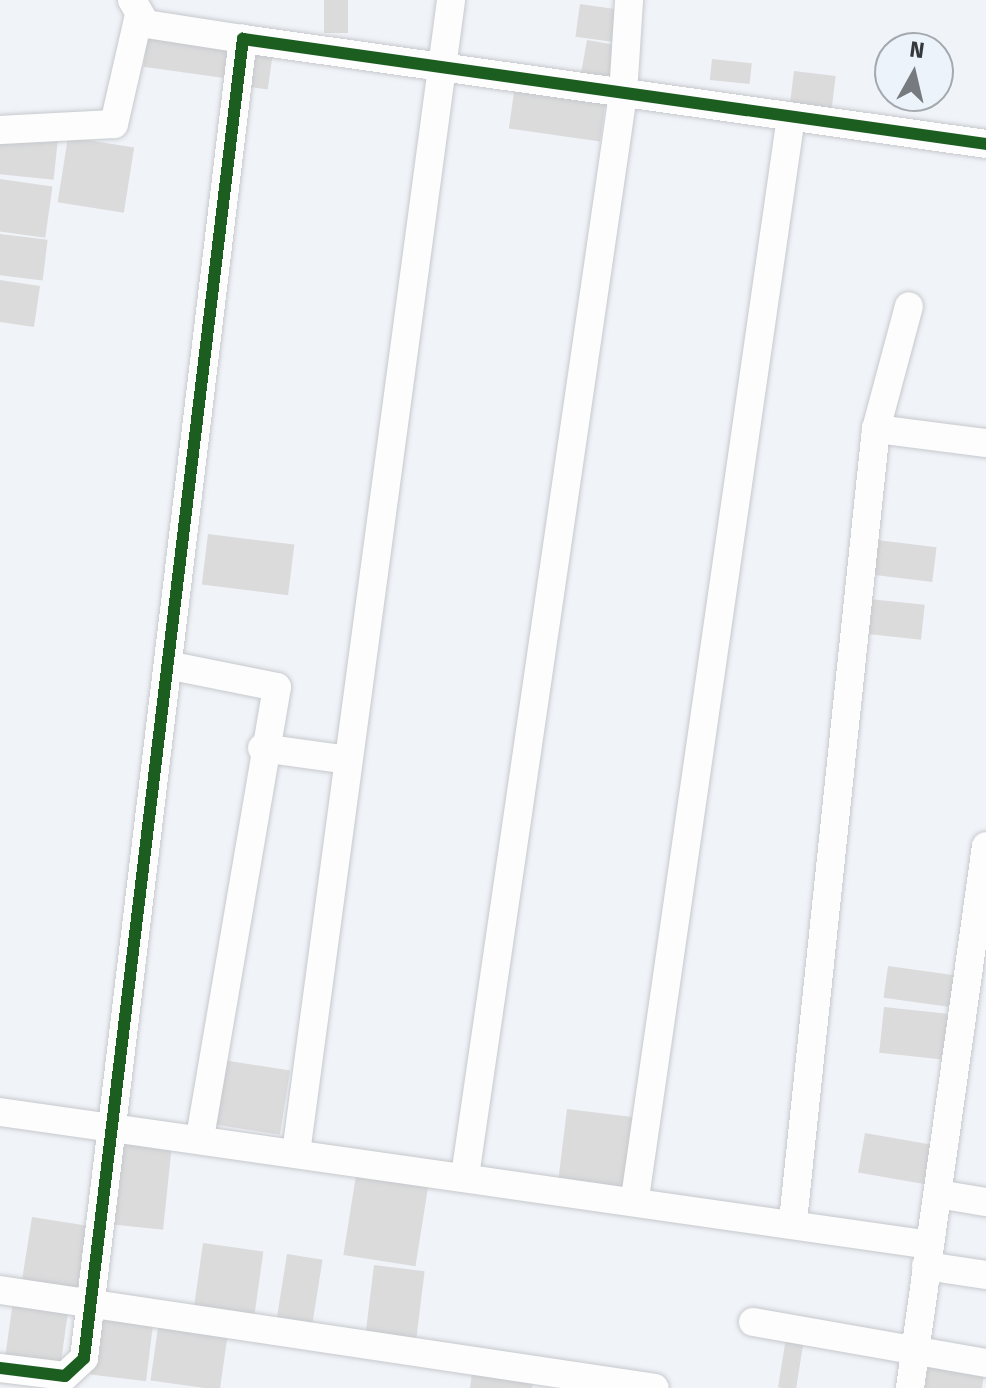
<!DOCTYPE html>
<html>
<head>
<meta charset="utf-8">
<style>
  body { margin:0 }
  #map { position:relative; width:986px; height:1388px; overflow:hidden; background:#f0f3f8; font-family:"Fira Sans",sans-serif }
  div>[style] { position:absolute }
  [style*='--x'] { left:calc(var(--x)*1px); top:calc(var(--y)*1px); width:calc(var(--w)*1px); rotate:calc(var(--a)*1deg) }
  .building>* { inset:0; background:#dbdbdc; transform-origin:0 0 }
  .roads { filter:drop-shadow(0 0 2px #c6c9cc) drop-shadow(0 0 2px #c6c9cc) }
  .street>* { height:28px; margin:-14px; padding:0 14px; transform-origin:14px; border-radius:14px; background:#fdfdfe }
  .cycleway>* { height:12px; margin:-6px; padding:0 6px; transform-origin:6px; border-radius:6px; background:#1b5e20 }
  span { translate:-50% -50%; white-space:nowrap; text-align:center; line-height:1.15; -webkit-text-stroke:7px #ecf3fb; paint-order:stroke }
  .north { position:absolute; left:874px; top:32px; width:80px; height:80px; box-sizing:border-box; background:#ecf3fb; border:2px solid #a3a9af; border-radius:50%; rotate:8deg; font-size:22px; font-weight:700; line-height:32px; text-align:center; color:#36393c }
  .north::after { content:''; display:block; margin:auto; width:28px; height:36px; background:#777a7e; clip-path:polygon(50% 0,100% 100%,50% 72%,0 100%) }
</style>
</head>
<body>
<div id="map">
  <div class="building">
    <i style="left:324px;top:0;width:24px;height:33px"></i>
    <i style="left:580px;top:4px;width:37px;height:33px;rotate:8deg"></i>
    <i style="left:148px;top:34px;width:83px;height:33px;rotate:8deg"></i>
    <i style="left:587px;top:40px;width:39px;height:42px;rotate:10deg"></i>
    <i style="left:246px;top:50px;width:27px;height:36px;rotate:8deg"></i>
    <i style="left:712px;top:59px;width:40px;height:21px;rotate:6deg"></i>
    <i style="left:794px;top:71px;width:42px;height:42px;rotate:7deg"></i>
    <i style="left:515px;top:85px;width:92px;height:44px;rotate:8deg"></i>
    <i style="left:0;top:135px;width:58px;height:39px;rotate:6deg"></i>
    <i style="left:68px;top:137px;width:67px;height:66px;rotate:9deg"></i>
    <i style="left:0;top:179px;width:53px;height:52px;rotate:8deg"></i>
    <i style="left:0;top:234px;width:48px;height:41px;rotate:7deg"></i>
    <i style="clip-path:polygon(0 280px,40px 286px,34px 327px,0 322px)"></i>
    <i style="left:208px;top:534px;width:87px;height:51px;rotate:7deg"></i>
    <i style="left:877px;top:540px;width:60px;height:35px;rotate:7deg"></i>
    <i style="left:869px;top:599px;width:56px;height:35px;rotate:6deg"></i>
    <i style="left:888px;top:966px;width:69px;height:32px;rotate:8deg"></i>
    <i style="left:884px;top:1007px;width:66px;height:46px;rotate:6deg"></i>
    <i style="left:217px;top:1059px;width:74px;height:65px;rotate:9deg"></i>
    <i style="left:567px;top:1109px;width:70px;height:70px;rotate:7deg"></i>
    <i style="left:865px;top:1133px;width:68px;height:40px;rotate:10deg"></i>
    <i style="left:122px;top:1142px;width:50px;height:83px;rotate:6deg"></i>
    <i style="left:357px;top:1169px;width:73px;height:87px;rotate:9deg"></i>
    <i style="left:32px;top:1217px;width:56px;height:66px;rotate:9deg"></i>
    <i style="left:203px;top:1243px;width:61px;height:65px;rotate:8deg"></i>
    <i style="left:287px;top:1254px;width:36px;height:64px;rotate:9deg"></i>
    <i style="left:374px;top:1265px;width:51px;height:70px;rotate:7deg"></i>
    <i style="left:13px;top:1301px;width:56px;height:63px;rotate:8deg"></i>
    <i style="left:98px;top:1313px;width:56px;height:62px;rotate:7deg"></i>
    <i style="left:159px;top:1320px;width:70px;height:61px;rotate:8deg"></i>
    <i style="left:787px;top:1331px;width:18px;height:57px;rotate:9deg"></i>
    <i style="clip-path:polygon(928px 1360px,985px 1367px,982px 1388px,925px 1388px)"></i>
    <i style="clip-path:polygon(473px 1365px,534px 1375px,532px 1388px,470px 1388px)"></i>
  </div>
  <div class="roads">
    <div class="street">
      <i style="--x:132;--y:0;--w:28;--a:60"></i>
      <i style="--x:146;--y:24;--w:98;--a:8.8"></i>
      <i style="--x:0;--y:130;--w:114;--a:-3"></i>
      <i style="--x:114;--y:124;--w:108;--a:-77.1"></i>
      <i style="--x:876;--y:429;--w:111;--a:7.3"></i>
      <i style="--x:172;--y:666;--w:107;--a:11.3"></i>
      <i style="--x:277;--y:687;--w:458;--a:99.7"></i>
      <i style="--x:262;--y:748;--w:87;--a:7.9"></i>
      <i style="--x:0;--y:1112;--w:939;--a:8.14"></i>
      <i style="--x:296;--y:1153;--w:1163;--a:-82.34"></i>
      <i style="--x:465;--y:1176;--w:1093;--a:-81.69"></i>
      <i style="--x:623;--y:94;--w:94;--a:-86.3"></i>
      <i style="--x:938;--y:1194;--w:49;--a:9.5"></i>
      <i style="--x:635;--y:1198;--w:1092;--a:-81.79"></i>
      <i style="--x:793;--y:1221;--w:796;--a:-84.02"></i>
      <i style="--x:876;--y:429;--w:127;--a:-75"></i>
      <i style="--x:926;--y:1266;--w:61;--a:8.5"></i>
      <i style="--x:0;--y:1290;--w:662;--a:8.51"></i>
      <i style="--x:753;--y:1322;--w:237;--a:10"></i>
      <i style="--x:0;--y:1368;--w:65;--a:7"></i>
      <i style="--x:65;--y:1376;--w:26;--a:-43"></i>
      <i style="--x:84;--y:1358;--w:1329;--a:-83.13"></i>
      <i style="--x:243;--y:39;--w:750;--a:8.04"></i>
      <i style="--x:910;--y:1388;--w:547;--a:-82.02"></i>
    </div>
  </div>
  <div class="cycleway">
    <i style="--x:0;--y:1368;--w:65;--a:7"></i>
    <i style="--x:65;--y:1376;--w:26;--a:-43"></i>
    <i style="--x:84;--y:1358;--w:1329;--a:-83.13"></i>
    <i style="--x:243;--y:39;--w:750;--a:8.04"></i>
  </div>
  <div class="north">N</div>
</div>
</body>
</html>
